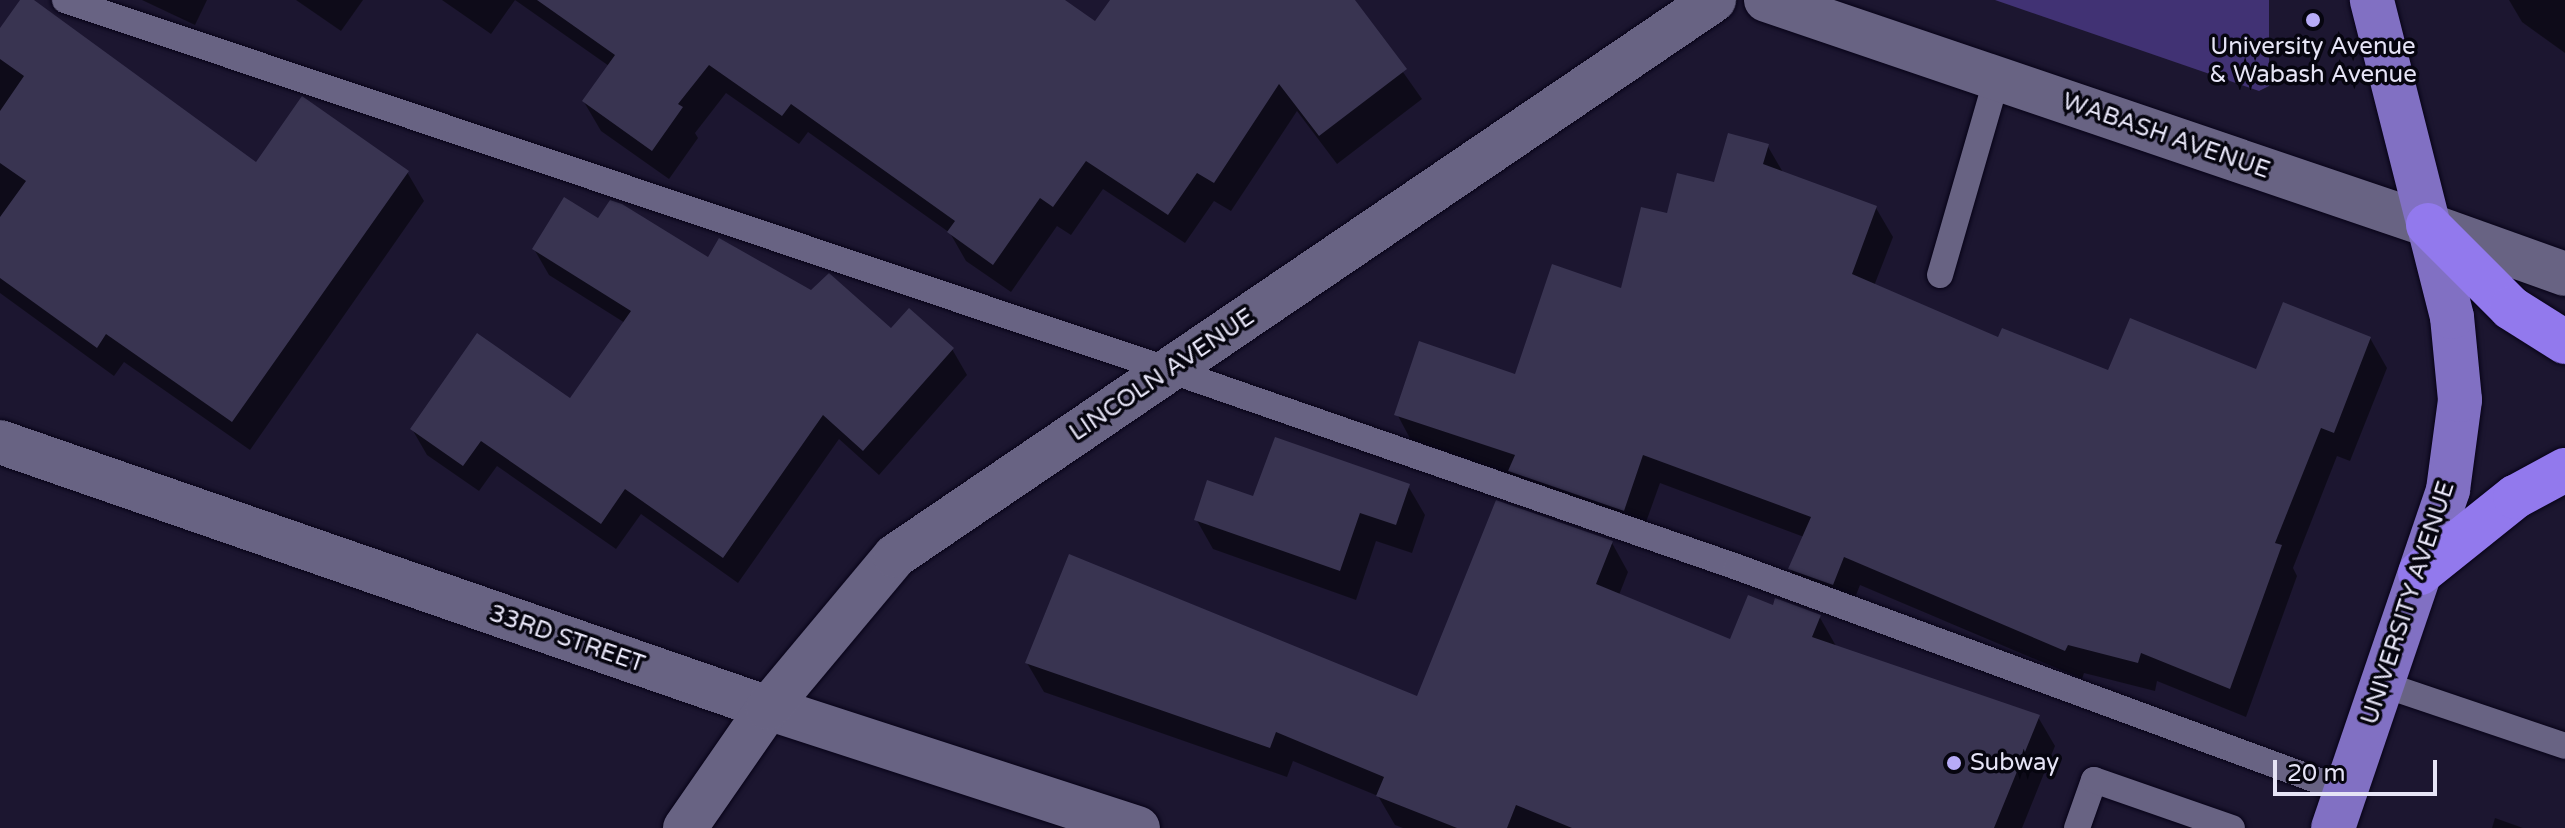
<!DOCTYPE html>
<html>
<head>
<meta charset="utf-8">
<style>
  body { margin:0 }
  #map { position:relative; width:2565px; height:828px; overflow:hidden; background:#1c1630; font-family:"Varela Round",sans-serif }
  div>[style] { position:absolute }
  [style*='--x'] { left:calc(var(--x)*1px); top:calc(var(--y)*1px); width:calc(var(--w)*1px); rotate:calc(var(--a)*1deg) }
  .green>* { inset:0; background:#413274 }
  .shadow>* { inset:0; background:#0007 }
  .building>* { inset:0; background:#393451 }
  .roads { filter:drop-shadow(0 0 2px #070317) drop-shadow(0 0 2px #070317) }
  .service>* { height:26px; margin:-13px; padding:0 13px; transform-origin:13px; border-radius:13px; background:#686383 }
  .minor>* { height:44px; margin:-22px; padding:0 22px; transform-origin:22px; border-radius:22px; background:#686383 }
  .tertiary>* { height:44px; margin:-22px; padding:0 22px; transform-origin:22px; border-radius:22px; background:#686383 }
  .secondary>* { height:44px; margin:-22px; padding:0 22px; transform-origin:22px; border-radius:22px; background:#686383 }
  .primary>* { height:44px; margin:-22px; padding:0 22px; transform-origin:22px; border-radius:22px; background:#8170c3 }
  .motorway>* { height:44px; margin:-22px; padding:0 22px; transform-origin:22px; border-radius:22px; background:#9279ed }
  .dots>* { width:22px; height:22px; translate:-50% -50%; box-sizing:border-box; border:4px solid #06050f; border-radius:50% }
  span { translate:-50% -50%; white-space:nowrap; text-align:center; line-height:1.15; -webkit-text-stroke:7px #06050f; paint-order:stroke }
  .poi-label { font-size:24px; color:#e6e4f6 }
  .left { translate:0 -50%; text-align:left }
  .street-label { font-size:24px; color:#e6e4f6 }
  .scale { position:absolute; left:2273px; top:760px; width:164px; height:36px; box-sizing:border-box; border:4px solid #e6e4f6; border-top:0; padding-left:10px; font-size:24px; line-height:28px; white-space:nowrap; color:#e6e4f6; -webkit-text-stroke:6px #06050f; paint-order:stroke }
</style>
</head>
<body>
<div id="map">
  <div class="green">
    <i style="clip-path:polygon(1995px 0,2269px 0,2269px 86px,2259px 91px)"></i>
  </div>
  <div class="shadow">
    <i style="clip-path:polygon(22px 0,31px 0,256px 165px,407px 172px,424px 201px,250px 450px,124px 362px,114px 376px,0 293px,0 32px)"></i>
    <i style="clip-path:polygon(142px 0,207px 0,195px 25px)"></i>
    <i style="clip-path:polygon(296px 0,363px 0,341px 31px)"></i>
    <i style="clip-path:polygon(442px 0,1062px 0,1095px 24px,1112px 0,1352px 0,1422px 99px,1337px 164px,1297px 111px,1231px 211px,1214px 201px,1185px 243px,1103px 189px,1071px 235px,1057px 226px,1011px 292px,966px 261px,950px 233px,808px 132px,799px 144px,726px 93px,695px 133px,698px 138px,669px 179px,601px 131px,584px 102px,609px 66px,515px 0,491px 34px)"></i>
    <i style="clip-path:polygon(2509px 0,2565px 0,2565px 53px,2522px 22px)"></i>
    <i style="clip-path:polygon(1767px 145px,1784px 174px,1876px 208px,1893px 237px,1874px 286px,1999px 340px,2109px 373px,2257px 372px,2370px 338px,2387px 368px,2350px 461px,2337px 456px,2293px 568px,2297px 576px,2246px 717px,2157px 681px,2155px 691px,2084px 673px,2082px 679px,1860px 585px,1849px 613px,1807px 598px,1790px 569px,1804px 537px,1660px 483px,1640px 539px,1413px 444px,1397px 414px,1516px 376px,1622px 290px,1668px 216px)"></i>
    <i style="clip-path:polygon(599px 221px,811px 293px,892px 331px,952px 349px,967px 375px,879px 475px,839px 439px,738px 583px,641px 514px,616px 549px,497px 466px,479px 491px,427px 455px,412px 429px,570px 401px,625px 323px,549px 275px,534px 249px)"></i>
    <i style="clip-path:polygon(1408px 486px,1425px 515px,1412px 553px,1376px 541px,1356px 600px,1213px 549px,1196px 519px,1255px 499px)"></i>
    <i style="clip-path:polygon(1612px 543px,1628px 572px,1619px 595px,1731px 641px,1774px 607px,1819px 616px,1836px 646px,2038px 717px,2055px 746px,2022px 828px,1403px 828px,1395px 825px,1378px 796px,1293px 761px,1287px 777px,1044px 692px,1027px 663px,1418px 698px)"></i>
    <i style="clip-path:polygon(2495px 818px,2523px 828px,2492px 828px)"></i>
  </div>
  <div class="building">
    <i style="clip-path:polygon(20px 0,34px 0,256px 162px,302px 96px,409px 171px,232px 422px,106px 334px,97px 348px,0 278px,0 217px,26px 181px,0 163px,0 111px,24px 76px,0 59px,0 28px)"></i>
    <i style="clip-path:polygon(537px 0,1065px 0,1095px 21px,1110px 0,1355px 0,1407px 69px,1319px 136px,1279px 84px,1214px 183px,1197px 173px,1168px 215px,1086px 161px,1053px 207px,1040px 198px,993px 265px,947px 232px,955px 221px,791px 104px,782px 116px,709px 65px,678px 104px,683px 107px,652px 151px,582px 101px,615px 55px)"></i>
    <i style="clip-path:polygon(1728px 133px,1769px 144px,1763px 164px,1877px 206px,1852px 274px,1998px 337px,2002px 328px,2108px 370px,2130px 318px,2256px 369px,2283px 302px,2371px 337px,2334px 433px,2321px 428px,2275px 543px,2282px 545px,2230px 689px,2141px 653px,2138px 663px,2068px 645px,2065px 651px,1844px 557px,1833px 585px,1788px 569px,1811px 517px,1643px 455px,1624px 511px,1508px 471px,1515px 455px,1394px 415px,1419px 341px,1515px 374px,1552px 264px,1621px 288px,1641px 207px,1667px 213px,1677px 173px,1714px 182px)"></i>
    <i style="clip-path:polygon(564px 197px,598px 218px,610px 200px,622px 204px,708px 257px,719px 238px,811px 290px,829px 273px,891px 328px,909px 308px,954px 348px,863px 451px,823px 415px,723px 558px,625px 489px,601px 524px,481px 441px,463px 466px,410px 429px,477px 333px,570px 398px,631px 311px,532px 249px)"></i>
    <i style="clip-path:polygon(1275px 437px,1410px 484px,1396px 525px,1360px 513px,1340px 571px,1194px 520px,1207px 480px,1253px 496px)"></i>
    <i style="clip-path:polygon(1496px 500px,1613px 541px,1596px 584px,1730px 639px,1748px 595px,1773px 605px,1775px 598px,1821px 615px,1812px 637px,2040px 715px,1994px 828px,1572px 828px,1516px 805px,1507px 828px,1457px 828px,1376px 796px,1384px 777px,1276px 732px,1270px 748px,1025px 663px,1069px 554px,1417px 696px)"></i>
  </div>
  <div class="roads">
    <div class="service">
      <i style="--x:65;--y:0;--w:1164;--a:18.53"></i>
      <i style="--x:1169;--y:370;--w:601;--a:19.13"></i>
      <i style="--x:1737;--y:567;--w:649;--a:20.19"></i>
      <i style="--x:1940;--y:275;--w:205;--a:-73.9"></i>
      <i style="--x:2382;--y:684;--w:193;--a:18.7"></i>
      <i style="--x:2077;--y:828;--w:51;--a:-70.5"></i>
      <i style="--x:2094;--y:780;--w:146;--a:19.2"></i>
    </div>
    <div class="minor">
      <i style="--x:0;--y:442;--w:813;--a:19.1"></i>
      <i style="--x:768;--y:708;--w:389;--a:18"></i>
    </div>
    <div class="tertiary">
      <i style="--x:1766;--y:0;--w:699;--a:18.77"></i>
    </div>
    <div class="secondary">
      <i style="--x:2428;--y:225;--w:145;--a:19.7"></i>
      <i style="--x:685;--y:828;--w:146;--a:-55.3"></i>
      <i style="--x:768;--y:708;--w:198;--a:-50.1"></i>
      <i style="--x:895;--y:556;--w:990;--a:-34.17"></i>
    </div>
    <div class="primary">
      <i style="--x:2333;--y:828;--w:357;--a:-71.2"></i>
      <i style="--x:2448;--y:490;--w:91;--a:-82.4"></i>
      <i style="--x:2460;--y:400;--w:83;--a:-95.5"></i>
      <i style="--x:2452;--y:317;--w:327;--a:-104.2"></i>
    </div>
    <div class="motorway">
      <i style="--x:2428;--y:225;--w:117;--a:45"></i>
      <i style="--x:2511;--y:308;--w:64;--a:32.2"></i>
      <i style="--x:2420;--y:573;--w:122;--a:-38.7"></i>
      <i style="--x:2515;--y:497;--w:57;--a:-28.4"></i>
    </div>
  </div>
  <div class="dots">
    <i style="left:2313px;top:20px;background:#b7abf7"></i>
    <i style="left:1954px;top:763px;background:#b7abf7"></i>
  </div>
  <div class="poi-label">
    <span style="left:2313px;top:61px">University Avenue<br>&amp; Wabash Avenue</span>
    <span class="left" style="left:1970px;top:763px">Subway</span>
  </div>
  <div class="street-label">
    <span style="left:2166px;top:136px;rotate:19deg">WABASH AVENUE</span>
    <span style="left:1162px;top:375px;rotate:-34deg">LINCOLN AVENUE</span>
    <span style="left:2408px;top:603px;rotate:-72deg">UNIVERSITY AVENUE</span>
    <span style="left:567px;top:639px;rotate:19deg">33RD STREET</span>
  </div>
  <div class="scale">20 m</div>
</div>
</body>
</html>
